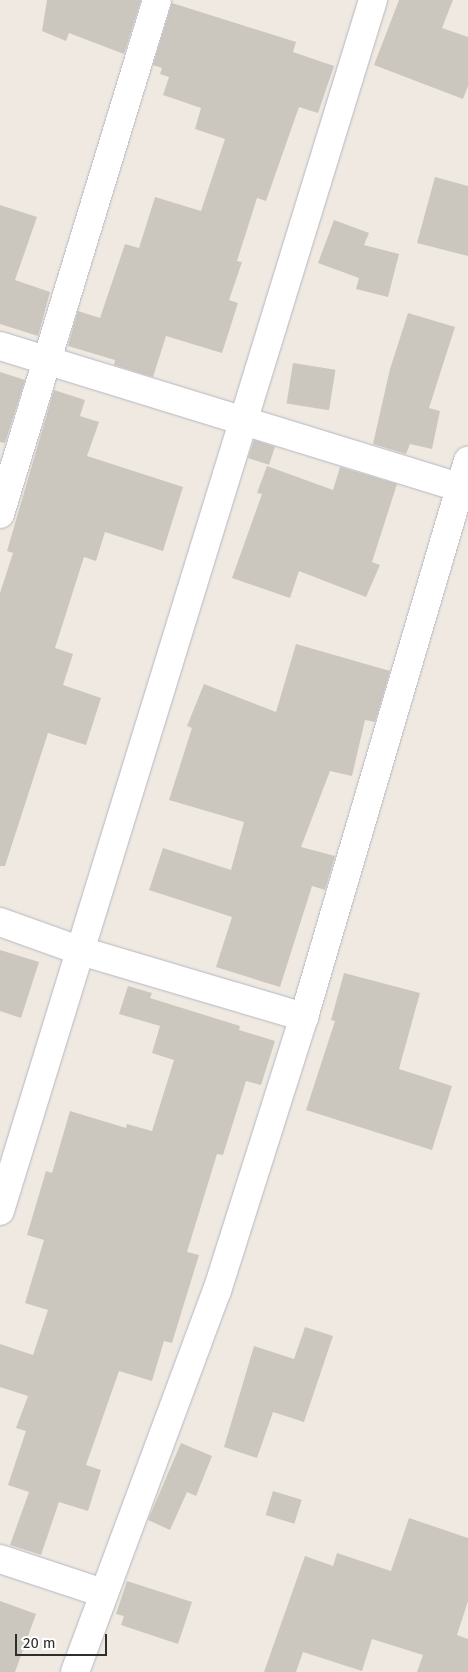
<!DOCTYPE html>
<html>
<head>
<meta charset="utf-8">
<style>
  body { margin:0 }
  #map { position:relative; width:468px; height:1672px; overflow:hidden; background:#efe9e1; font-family:"Fira Sans",sans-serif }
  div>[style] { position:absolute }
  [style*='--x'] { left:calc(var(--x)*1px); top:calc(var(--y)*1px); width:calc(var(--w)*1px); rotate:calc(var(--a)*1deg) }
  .building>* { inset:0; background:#cbc7bf; transform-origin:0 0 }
  .roads { filter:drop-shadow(0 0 1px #b4b7c1) drop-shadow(0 0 1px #b4b7c1) }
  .street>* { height:28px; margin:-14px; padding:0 14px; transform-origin:14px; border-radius:14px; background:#fff }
  .secondary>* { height:28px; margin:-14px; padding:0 14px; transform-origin:14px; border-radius:14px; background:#fff }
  span { translate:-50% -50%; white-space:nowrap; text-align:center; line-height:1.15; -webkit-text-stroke:4px #fff; paint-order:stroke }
  .scale { position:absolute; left:15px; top:1634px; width:92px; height:22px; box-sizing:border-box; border:2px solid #2e2e2e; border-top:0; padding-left:6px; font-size:15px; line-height:18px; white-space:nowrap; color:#2e2e2e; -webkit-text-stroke:4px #fff; paint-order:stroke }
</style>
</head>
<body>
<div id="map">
  <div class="building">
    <i style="clip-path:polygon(47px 0,141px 0,124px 54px,69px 33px,66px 41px,42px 31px)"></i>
    <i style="clip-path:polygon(399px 0,453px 0,442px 28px,468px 37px,468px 86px,463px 99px,374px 65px)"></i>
    <i style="clip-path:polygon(172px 3px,296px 42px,293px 52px,334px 66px,318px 113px,299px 107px,266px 201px,257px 198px,237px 261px,242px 262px,229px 300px,238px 303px,222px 353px,166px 336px,153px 377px,114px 365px,115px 360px,68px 346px,78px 311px,100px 318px,125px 244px,139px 248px,155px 197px,201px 211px,225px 139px,195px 129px,201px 108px,163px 95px,169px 77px,160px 74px,162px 68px,153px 65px)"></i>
    <i style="clip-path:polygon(435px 177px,468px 186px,468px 256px,417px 243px)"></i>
    <i style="clip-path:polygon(0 205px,37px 217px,15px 280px,50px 292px,38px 336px,0 324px)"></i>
    <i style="clip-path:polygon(334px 220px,369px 233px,364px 245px,399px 254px,388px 297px,356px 289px,359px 278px,318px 263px)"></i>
    <i style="clip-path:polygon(408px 313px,455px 327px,429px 408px,440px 411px,432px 449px,410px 444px,406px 454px,373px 444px,390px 369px)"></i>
    <i style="left:293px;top:363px;width:43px;height:41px;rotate:9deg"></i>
    <i style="clip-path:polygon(0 372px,25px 380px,5px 443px,0 442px)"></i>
    <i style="clip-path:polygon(54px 390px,85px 400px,80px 416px,99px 422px,87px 456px,183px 487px,163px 551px,105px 532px,96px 561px,84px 557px,55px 648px,73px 654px,63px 685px,101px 698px,86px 745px,48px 733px,5px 866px,0 866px,0 593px,13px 553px,7px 551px)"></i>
    <i style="left:254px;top:440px;width:22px;height:19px;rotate:18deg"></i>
    <i style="clip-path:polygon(267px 466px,333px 490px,340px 467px,397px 484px,372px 562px,380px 565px,366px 597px,299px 571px,290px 598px,232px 578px,262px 494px,257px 493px)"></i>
    <i style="clip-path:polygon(296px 644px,390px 671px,375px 722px,365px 720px,352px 776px,330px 771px,301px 847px,335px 856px,325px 890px,312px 886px,280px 987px,216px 967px,232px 917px,149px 890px,163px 848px,231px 870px,244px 822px,169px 800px,192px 728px,187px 726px,204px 684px,276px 712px)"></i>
    <i style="clip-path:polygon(0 950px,39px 962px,21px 1018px,0 1011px)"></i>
    <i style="clip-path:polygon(344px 973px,420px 993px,399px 1069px,452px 1086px,432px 1150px,306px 1110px,335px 1021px,331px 1020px)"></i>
    <i style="clip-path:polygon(128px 986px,152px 993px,150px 998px,240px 1026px,239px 1030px,275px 1041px,261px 1085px,246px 1081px,223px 1155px,217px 1154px,187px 1252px,199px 1255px,172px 1343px,164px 1341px,152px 1381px,119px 1371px,86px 1465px,101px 1470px,88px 1511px,59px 1502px,41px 1555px,10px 1545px,29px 1492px,8px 1485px,26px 1431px,16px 1428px,28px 1396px,0 1387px,0 1344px,33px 1355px,48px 1310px,25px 1303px,44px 1240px,27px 1235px,46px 1171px,52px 1173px,70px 1111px,126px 1128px,127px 1124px,152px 1131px,174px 1060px,152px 1053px,160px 1026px,119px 1014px)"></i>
    <i style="clip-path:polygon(305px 1327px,333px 1336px,304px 1422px,273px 1412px,257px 1458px,224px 1447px,254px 1346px,294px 1359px)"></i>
    <i style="clip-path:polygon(181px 1443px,212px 1456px,196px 1496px,187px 1492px,170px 1530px,148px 1520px)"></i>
    <i style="left:273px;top:1491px;width:30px;height:25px;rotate:17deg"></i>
    <i style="clip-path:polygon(409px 1518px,468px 1538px,468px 1601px,457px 1635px,468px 1639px,468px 1672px,417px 1672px,423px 1655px,372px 1639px,362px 1671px,303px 1652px,296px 1672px,264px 1672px,305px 1556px,333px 1566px,337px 1553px,391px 1571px)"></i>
    <i style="clip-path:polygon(127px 1581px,192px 1602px,178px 1644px,121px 1625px,124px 1616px,116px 1614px)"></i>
    <i style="clip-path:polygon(0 1601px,36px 1614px,15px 1672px,0 1672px)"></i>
  </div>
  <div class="roads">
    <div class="street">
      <i style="--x:0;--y:346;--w:480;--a:17.1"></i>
      <i style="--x:0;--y:514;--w:537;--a:-73.01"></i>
      <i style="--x:0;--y:922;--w:86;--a:19.7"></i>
      <i style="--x:81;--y:951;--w:233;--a:16.5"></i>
      <i style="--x:0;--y:1211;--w:1267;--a:-72.88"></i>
      <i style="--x:0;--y:1559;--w:108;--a:18.3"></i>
    </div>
    <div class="secondary">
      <i style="--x:75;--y:1672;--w:407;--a:-69.6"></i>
      <i style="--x:217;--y:1291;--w:287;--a:-72.4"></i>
      <i style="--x:304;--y:1017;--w:580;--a:-73.57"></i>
    </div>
  </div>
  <div class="scale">20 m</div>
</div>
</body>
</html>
